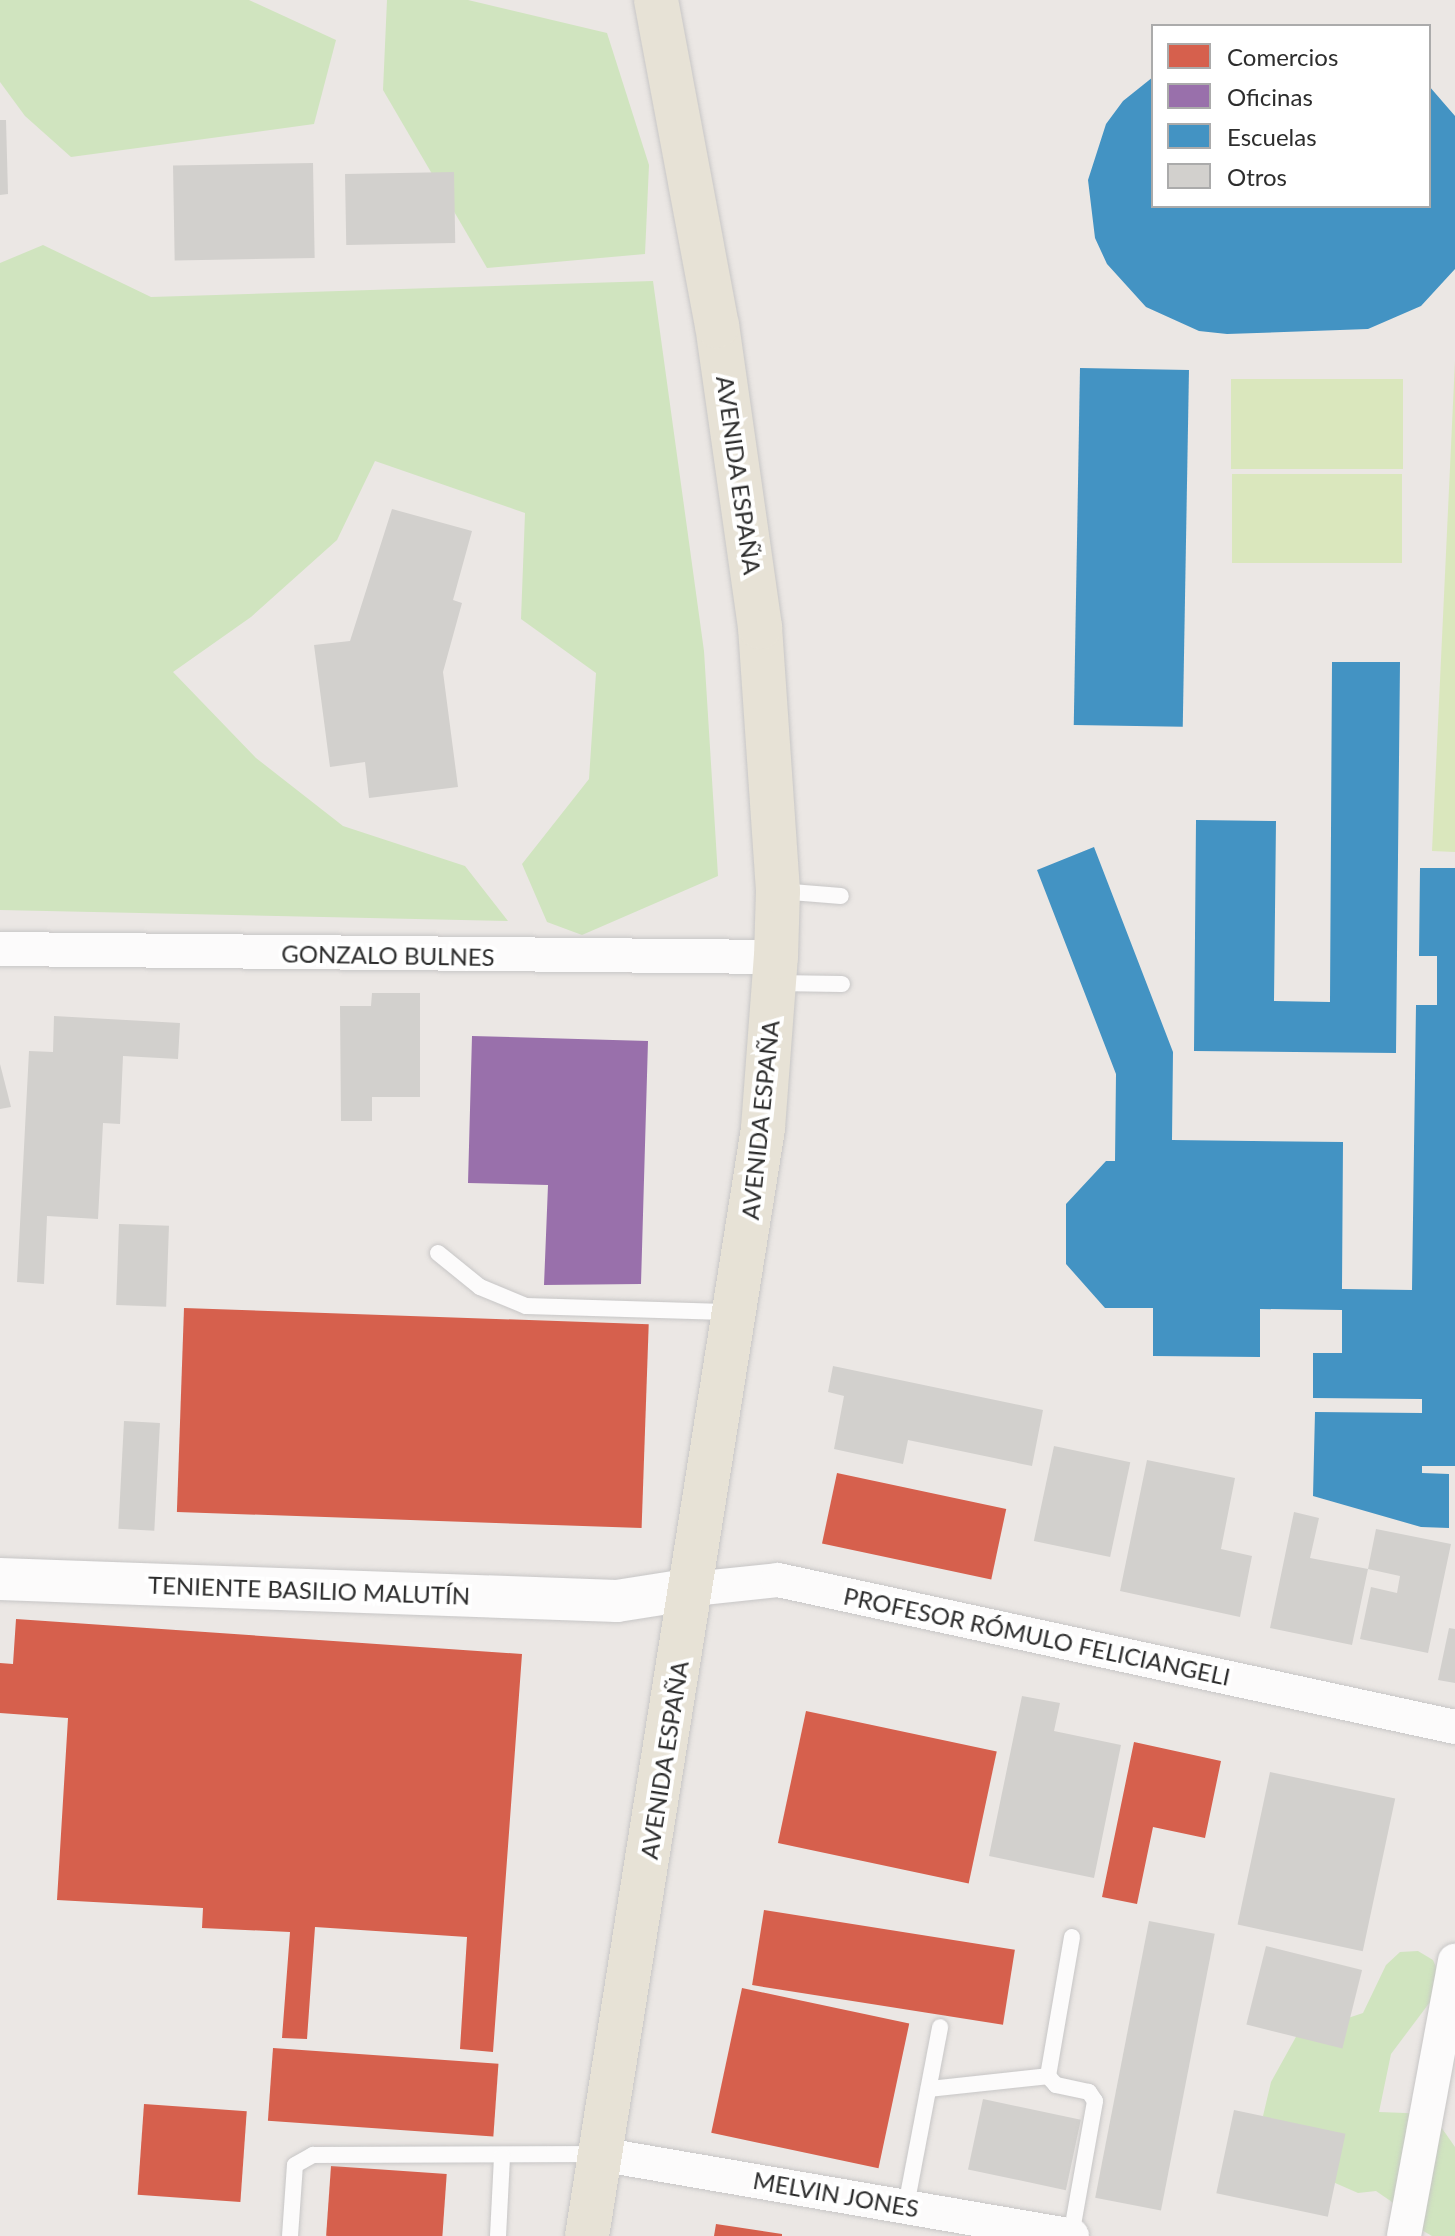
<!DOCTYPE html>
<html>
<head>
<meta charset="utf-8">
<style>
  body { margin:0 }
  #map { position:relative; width:1455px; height:2236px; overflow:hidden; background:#ebe7e4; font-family:Lato,sans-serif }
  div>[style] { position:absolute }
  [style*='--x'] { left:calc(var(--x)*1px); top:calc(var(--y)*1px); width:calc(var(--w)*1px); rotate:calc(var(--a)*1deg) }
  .green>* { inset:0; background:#d0e4bf }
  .pitch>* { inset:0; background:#dae7bd; transform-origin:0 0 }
  .shops>* { inset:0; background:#d6604d; transform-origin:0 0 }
  .offices>* { inset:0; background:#9970ab }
  .schools>* { inset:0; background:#4393c3; transform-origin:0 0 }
  .building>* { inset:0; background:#d2d0cd; transform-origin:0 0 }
  .roads { filter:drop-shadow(0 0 2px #c7c6c6) drop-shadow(0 0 2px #c7c6c6) }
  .service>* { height:16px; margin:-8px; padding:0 8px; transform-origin:8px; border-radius:8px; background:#fcfbfb }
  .minor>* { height:34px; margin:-17px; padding:0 17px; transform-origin:17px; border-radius:17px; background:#fcfbfb }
  .tertiary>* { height:42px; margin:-21px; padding:0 21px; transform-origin:21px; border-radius:21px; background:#fcfbfb }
  .primary>* { height:44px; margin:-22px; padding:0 22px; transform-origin:22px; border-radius:22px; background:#e7e2d6 }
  span { translate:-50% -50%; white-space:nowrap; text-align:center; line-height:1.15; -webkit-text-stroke:8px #fff; paint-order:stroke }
  .street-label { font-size:24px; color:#2d2d2d }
  .legend { position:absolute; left:1151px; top:24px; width:280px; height:184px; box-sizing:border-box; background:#fff; border:2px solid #ababab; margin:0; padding:10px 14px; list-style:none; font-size:24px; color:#2d2d2d }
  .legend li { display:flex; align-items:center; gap:16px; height:40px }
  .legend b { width:40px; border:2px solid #ababab }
</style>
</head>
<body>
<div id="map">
  <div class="green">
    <i style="clip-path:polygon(0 0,249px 0,336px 40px,314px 124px,71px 157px,25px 116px,0 82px)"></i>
    <i style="clip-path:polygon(387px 0,468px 0,607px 33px,649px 165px,645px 254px,487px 268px,383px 90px)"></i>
    <i style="clip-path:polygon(43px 245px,151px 297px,653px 281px,704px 651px,718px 876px,582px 935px,547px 922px,522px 864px,589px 779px,596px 673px,521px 619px,525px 513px,375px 461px,337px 540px,251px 617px,173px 672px,256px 758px,343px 826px,465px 866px,508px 921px,0 910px,0 263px)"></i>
    <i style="clip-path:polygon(1418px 1951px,1433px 1960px,1440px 1976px,1436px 1994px,1391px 2054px,1379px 2112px,1432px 2114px,1455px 2147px,1455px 2236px,1432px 2236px,1399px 2217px,1392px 2202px,1376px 2191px,1358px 2193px,1326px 2179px,1263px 2116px,1271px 2082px,1297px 2035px,1363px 2013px,1386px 1965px,1400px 1952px)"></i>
  </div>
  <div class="pitch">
    <i style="clip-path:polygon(1455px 361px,1455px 852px,1432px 851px)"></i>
    <i style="left:1231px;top:379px;width:172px;height:90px"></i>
    <i style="left:1232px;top:474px;width:170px;height:89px"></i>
  </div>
  <div class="shops">
    <i style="left:184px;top:1308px;width:465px;height:204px;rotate:2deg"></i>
    <i style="left:837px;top:1473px;width:173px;height:72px;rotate:12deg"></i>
    <i style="clip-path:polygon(16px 1619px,522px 1654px,493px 2052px,460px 2049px,467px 1937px,315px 1927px,307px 2039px,282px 2038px,290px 1932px,202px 1928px,203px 1908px,57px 1900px,68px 1718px,0 1713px,0 1663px,13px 1664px)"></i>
    <i style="left:806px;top:1711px;width:195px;height:135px;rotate:12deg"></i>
    <i style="clip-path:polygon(1134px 1742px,1221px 1761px,1205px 1838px,1153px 1827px,1137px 1904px,1102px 1897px)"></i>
    <i style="left:764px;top:1910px;width:254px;height:76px;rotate:9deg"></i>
    <i style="left:742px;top:1988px;width:171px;height:148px;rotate:12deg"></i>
    <i style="left:273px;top:2048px;width:226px;height:73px;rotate:4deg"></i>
    <i style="left:144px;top:2104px;width:103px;height:91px;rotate:4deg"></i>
    <i style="left:331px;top:2166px;width:116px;height:70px;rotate:4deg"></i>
    <i style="clip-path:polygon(716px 2224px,782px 2234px,782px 2236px,714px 2236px)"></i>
  </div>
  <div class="offices">
    <i style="clip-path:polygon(472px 1036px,648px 1041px,641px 1284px,544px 1285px,548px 1185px,468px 1183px)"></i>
  </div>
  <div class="schools">
    <i style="clip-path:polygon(1153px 77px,1153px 206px,1429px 206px,1429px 86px,1455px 116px,1455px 269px,1421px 306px,1368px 329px,1227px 334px,1199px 331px,1146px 307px,1107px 264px,1095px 238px,1088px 180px,1106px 124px,1123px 101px)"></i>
    <i style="left:1080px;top:368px;width:109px;height:357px;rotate:1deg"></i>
    <i style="clip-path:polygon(1332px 662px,1400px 662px,1396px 1053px,1194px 1051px,1196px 820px,1276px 821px,1274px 1001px,1330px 1002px)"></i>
    <i style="clip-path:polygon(1094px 847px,1173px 1052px,1172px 1140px,1343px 1142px,1342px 1289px,1412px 1290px,1416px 1005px,1437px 1005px,1437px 956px,1419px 956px,1420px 868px,1455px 868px,1455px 1466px,1422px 1466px,1422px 1473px,1449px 1474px,1449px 1528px,1421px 1527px,1313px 1496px,1315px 1412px,1422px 1413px,1422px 1399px,1313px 1398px,1313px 1353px,1342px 1353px,1342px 1310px,1260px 1309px,1260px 1357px,1153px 1356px,1153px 1308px,1105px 1308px,1066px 1264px,1066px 1204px,1106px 1161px,1115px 1161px,1116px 1074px,1037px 870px)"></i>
  </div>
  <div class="building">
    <i style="clip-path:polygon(0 120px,6px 120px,8px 194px,0 195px)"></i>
    <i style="left:313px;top:163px;width:95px;height:140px;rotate:89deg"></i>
    <i style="left:454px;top:172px;width:71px;height:109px;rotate:89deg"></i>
    <i style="clip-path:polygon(392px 509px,472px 531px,453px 600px,462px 603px,443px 672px,458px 787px,369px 798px,365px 762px,330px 767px,314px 645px,350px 641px)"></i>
    <i style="clip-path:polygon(372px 993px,420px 993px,420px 1097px,372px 1097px,372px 1121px,341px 1121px,340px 1006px,371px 1006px)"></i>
    <i style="clip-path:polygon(54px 1016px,180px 1023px,178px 1059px,123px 1056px,120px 1124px,103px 1123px,98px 1219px,47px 1216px,44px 1284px,17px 1282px,29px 1051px,53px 1052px)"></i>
    <i style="clip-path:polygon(0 1064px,11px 1107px,0 1109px)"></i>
    <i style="left:119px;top:1224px;width:50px;height:81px;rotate:2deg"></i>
    <i style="clip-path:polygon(833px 1366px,1043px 1410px,1032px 1466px,908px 1440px,903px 1464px,834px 1449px,844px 1396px,828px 1392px)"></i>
    <i style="left:124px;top:1421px;width:36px;height:108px;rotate:3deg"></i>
    <i style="left:1054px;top:1446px;width:78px;height:97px;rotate:12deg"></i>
    <i style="clip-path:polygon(1147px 1460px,1235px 1478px,1221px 1549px,1252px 1556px,1240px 1617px,1120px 1591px)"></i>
    <i style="clip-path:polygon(1294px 1512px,1319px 1518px,1310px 1558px,1368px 1569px,1352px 1645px,1270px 1628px)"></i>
    <i style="clip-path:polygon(1376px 1529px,1451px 1544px,1428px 1653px,1360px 1639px,1371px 1587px,1397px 1593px,1400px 1576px,1368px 1569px)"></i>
    <i style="clip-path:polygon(1449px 1628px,1455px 1629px,1455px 1683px,1438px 1680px)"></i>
    <i style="clip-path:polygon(1022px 1696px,1060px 1703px,1054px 1731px,1121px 1745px,1094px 1878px,989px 1856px)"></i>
    <i style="left:1270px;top:1772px;width:128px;height:156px;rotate:12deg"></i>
    <i style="left:1149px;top:1921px;width:67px;height:282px;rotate:11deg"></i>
    <i style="left:1266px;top:1946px;width:99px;height:81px;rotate:14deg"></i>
    <i style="left:983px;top:2099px;width:100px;height:72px;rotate:12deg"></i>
    <i style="left:1234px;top:2110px;width:114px;height:85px;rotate:12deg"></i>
  </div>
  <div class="roads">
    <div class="service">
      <i style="--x:779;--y:891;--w:62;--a:4.6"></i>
      <i style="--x:775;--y:983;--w:67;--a:0.9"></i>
      <i style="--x:438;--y:1253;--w:54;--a:39"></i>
      <i style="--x:480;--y:1287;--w:50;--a:22.4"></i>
      <i style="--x:526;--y:1306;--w:208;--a:1.7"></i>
      <i style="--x:929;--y:2089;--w:120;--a:-6.2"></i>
      <i style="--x:906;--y:2206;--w:182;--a:-79.2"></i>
      <i style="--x:290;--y:2236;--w:71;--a:-86"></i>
      <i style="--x:295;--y:2165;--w:21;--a:-29"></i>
      <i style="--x:313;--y:2155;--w:285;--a:-0.2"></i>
      <i style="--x:498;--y:2236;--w:80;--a:-87.1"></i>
      <i style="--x:1071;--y:2236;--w:137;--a:-79.9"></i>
      <i style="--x:1095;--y:2101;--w:11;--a:-124"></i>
      <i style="--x:1089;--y:2092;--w:34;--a:-168"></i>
      <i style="--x:1056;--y:2085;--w:12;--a:-132"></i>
      <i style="--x:1048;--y:2076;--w:141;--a:-80.2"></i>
    </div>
    <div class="minor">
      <i style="--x:0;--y:949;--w:776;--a:0.59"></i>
      <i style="--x:693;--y:1589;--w:85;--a:-6"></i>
      <i style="--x:778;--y:1580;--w:693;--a:12.25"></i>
      <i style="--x:599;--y:2154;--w:480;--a:9.8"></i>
      <i style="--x:1404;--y:2236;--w:280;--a:-79.5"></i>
    </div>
    <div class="tertiary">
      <i style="--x:0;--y:1579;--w:617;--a:2.04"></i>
      <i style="--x:617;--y:1601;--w:77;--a:-9"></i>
    </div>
    <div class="primary">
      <i style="--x:587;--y:2236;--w:1122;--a:-80.97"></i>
      <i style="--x:763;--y:1128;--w:171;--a:-85.7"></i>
      <i style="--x:776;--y:957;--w:66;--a:-88.3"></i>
      <i style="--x:778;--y:891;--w:265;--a:-93.9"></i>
      <i style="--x:760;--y:627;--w:304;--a:-98.1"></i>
      <i style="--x:717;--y:326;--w:332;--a:-100.6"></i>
    </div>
  </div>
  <div class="street-label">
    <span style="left:739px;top:475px;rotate:82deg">AVENIDA ESPAÑA</span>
    <span style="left:388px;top:955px;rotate:1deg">GONZALO BULNES</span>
    <span style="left:760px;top:1120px;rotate:-84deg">AVENIDA ESPAÑA</span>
    <span style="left:309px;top:1590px;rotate:2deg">TENIENTE BASILIO MALUTÍN</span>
    <span style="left:1037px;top:1636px;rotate:12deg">PROFESOR RÓMULO FELICIANGELI</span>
    <span style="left:664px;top:1760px;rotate:-81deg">AVENIDA ESPAÑA</span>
    <span style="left:836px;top:2194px;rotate:10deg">MELVIN JONES</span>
  </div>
  <ul class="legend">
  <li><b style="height:22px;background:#d6604d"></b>Comercios</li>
  <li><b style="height:22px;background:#9970ab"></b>Oficinas</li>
  <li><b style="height:22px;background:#4393c3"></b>Escuelas</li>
  <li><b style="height:22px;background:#d2d0cd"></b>Otros</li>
  </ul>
</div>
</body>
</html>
